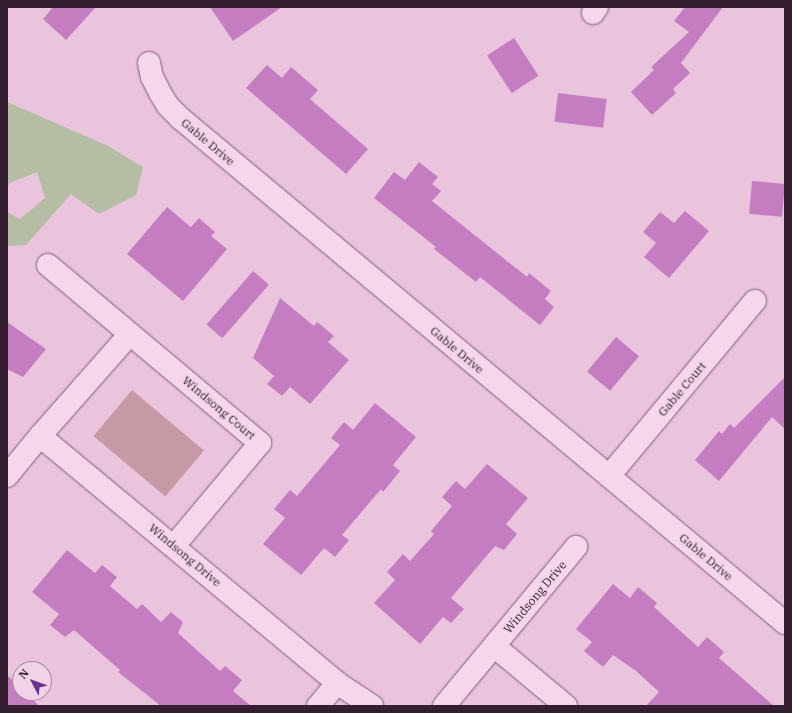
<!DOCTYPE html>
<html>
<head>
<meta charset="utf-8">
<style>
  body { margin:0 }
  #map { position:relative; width:792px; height:713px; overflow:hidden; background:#eac4dd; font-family:"IBM Plex Serif",serif }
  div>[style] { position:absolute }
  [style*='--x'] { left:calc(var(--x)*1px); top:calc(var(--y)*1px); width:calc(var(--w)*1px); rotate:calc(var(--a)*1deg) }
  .green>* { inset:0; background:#c799a4; transform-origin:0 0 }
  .water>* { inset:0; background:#b5bda5 }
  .building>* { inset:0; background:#c57dc1; transform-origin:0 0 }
  .roads { filter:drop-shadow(0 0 1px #835c7c) drop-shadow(0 0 1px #835c7c) }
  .street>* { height:22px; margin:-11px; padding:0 11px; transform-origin:11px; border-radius:11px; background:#f5d6eb }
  span { translate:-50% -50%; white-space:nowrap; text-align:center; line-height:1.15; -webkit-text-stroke:3.5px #f2d2e7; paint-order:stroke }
  .street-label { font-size:12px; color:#341f31 }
  .frame { position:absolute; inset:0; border:8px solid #341f31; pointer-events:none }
  .north { position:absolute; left:12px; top:661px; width:40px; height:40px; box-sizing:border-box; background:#f2d2e7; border:1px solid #a68a9e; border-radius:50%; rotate:311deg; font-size:11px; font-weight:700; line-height:16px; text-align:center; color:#341f31 }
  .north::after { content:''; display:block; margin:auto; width:14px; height:18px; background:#6a318c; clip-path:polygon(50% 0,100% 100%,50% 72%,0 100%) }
</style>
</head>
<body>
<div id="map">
  <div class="green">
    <i style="left:132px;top:390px;width:94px;height:60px;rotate:40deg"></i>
  </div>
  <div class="water">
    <i style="clip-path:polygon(7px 102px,106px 145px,143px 167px,136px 195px,99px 214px,71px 194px,26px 245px,7px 246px,7px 212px,20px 219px,45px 198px,37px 172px,10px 183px,7px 187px)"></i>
  </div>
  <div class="building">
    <i style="clip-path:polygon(53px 7px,96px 7px,66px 40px,43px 19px)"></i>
    <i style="clip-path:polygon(210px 7px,282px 7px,233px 41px)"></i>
    <i style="clip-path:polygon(685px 7px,723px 7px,681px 63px,690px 73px,673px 89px,676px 93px,652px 115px,631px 92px,654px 70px,651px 67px,689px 32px,674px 21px)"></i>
    <i style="left:514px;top:38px;width:45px;height:32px;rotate:57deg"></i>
    <i style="clip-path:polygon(267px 65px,282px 78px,291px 67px,318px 90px,310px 99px,368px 149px,346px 174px,246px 88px)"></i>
    <i style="left:558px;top:93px;width:49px;height:29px;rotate:7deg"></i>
    <i style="clip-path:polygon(419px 162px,438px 177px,432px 184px,441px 191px,432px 201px,527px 277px,529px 273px,551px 291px,545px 299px,554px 307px,540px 325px,480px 277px,476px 282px,434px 249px,436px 247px,374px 198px,394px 172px,405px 180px)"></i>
    <i style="left:752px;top:181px;width:33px;height:33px;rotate:5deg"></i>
    <i style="clip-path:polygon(167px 207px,191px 227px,199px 218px,215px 232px,211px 236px,227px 249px,183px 301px,127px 254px)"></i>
    <i style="clip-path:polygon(685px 211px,709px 231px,669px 278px,644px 257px,656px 243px,643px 232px,660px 212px,674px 223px)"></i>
    <i style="left:253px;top:271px;width:21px;height:71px;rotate:41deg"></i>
    <i style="clip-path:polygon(280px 298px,314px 326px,317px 322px,334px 336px,328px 342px,349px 360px,310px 404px,290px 387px,282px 396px,267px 384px,274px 376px,253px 358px)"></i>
    <i style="clip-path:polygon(7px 322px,46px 349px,23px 377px,7px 369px)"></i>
    <i style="left:616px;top:337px;width:30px;height:45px;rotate:40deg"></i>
    <i style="clip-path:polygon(785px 377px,785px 429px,772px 417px,719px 481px,695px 460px,719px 431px,722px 434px,730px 424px,734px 428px)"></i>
    <i style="clip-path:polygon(375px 403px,416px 437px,393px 465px,400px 471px,383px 492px,381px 489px,342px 535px,349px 540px,335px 557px,324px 548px,301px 575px,263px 544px,285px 518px,274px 509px,290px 490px,297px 496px,340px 445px,331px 438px,344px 422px,353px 430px)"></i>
    <i style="clip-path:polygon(487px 464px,528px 498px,506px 524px,517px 534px,504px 550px,495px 546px,451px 598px,464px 609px,451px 623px,443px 617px,420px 644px,374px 603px,395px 580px,387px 572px,403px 554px,410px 561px,434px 534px,431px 531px,452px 506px,442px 497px,456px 481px,465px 489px)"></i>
    <i style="clip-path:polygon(67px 550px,95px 573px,102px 565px,117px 577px,110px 586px,137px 609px,142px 604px,161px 622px,171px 612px,183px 622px,178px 633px,220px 671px,225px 666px,242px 680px,233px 691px,251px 706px,161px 706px,118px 672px,120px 670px,74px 630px,65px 637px,50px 625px,59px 614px,32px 592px)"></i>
    <i style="clip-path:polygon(613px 584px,630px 598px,638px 587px,657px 603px,654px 607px,698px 647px,707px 637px,724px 652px,719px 658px,774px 706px,646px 706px,659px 692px,636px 671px,613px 655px,603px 667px,584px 651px,592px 642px,576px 629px)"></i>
    <i style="clip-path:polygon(7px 675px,20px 687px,20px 693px,26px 693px,39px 706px,7px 706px)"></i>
  </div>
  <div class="roads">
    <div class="street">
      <i style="--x:593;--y:13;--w:7;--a:-56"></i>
      <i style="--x:149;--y:63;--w:14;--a:78"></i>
      <i style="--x:152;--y:77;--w:18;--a:63"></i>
      <i style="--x:160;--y:93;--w:15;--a:58"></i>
      <i style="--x:168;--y:106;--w:17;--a:45"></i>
      <i style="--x:180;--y:118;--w:788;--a:39.85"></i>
      <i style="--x:48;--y:265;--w:277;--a:40"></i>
      <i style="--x:260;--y:443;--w:134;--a:129.9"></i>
      <i style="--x:40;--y:436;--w:386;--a:39.7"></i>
      <i style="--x:337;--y:683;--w:42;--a:33.3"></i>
      <i style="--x:7;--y:476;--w:52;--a:-50.5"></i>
      <i style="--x:40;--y:436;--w:136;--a:-48.6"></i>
      <i style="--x:609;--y:476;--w:228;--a:-50.2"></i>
      <i style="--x:494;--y:646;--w:94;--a:39.8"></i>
      <i style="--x:318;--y:706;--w:30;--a:-50"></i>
      <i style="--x:444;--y:706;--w:207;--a:-50.3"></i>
    </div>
  </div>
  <div class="street-label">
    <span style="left:208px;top:142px;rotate:40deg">Gable Drive</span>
    <span style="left:457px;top:350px;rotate:40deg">Gable Drive</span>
    <span style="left:682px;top:389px;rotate:-50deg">Gable Court</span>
    <span style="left:219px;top:408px;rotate:40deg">Windsong Court</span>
    <span style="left:185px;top:555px;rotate:40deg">Windsong Drive</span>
    <span style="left:706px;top:557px;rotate:40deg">Gable Drive</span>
    <span style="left:535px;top:597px;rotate:-50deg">Windsong Drive</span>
  </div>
  <div class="frame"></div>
  <div class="north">N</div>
</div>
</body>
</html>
